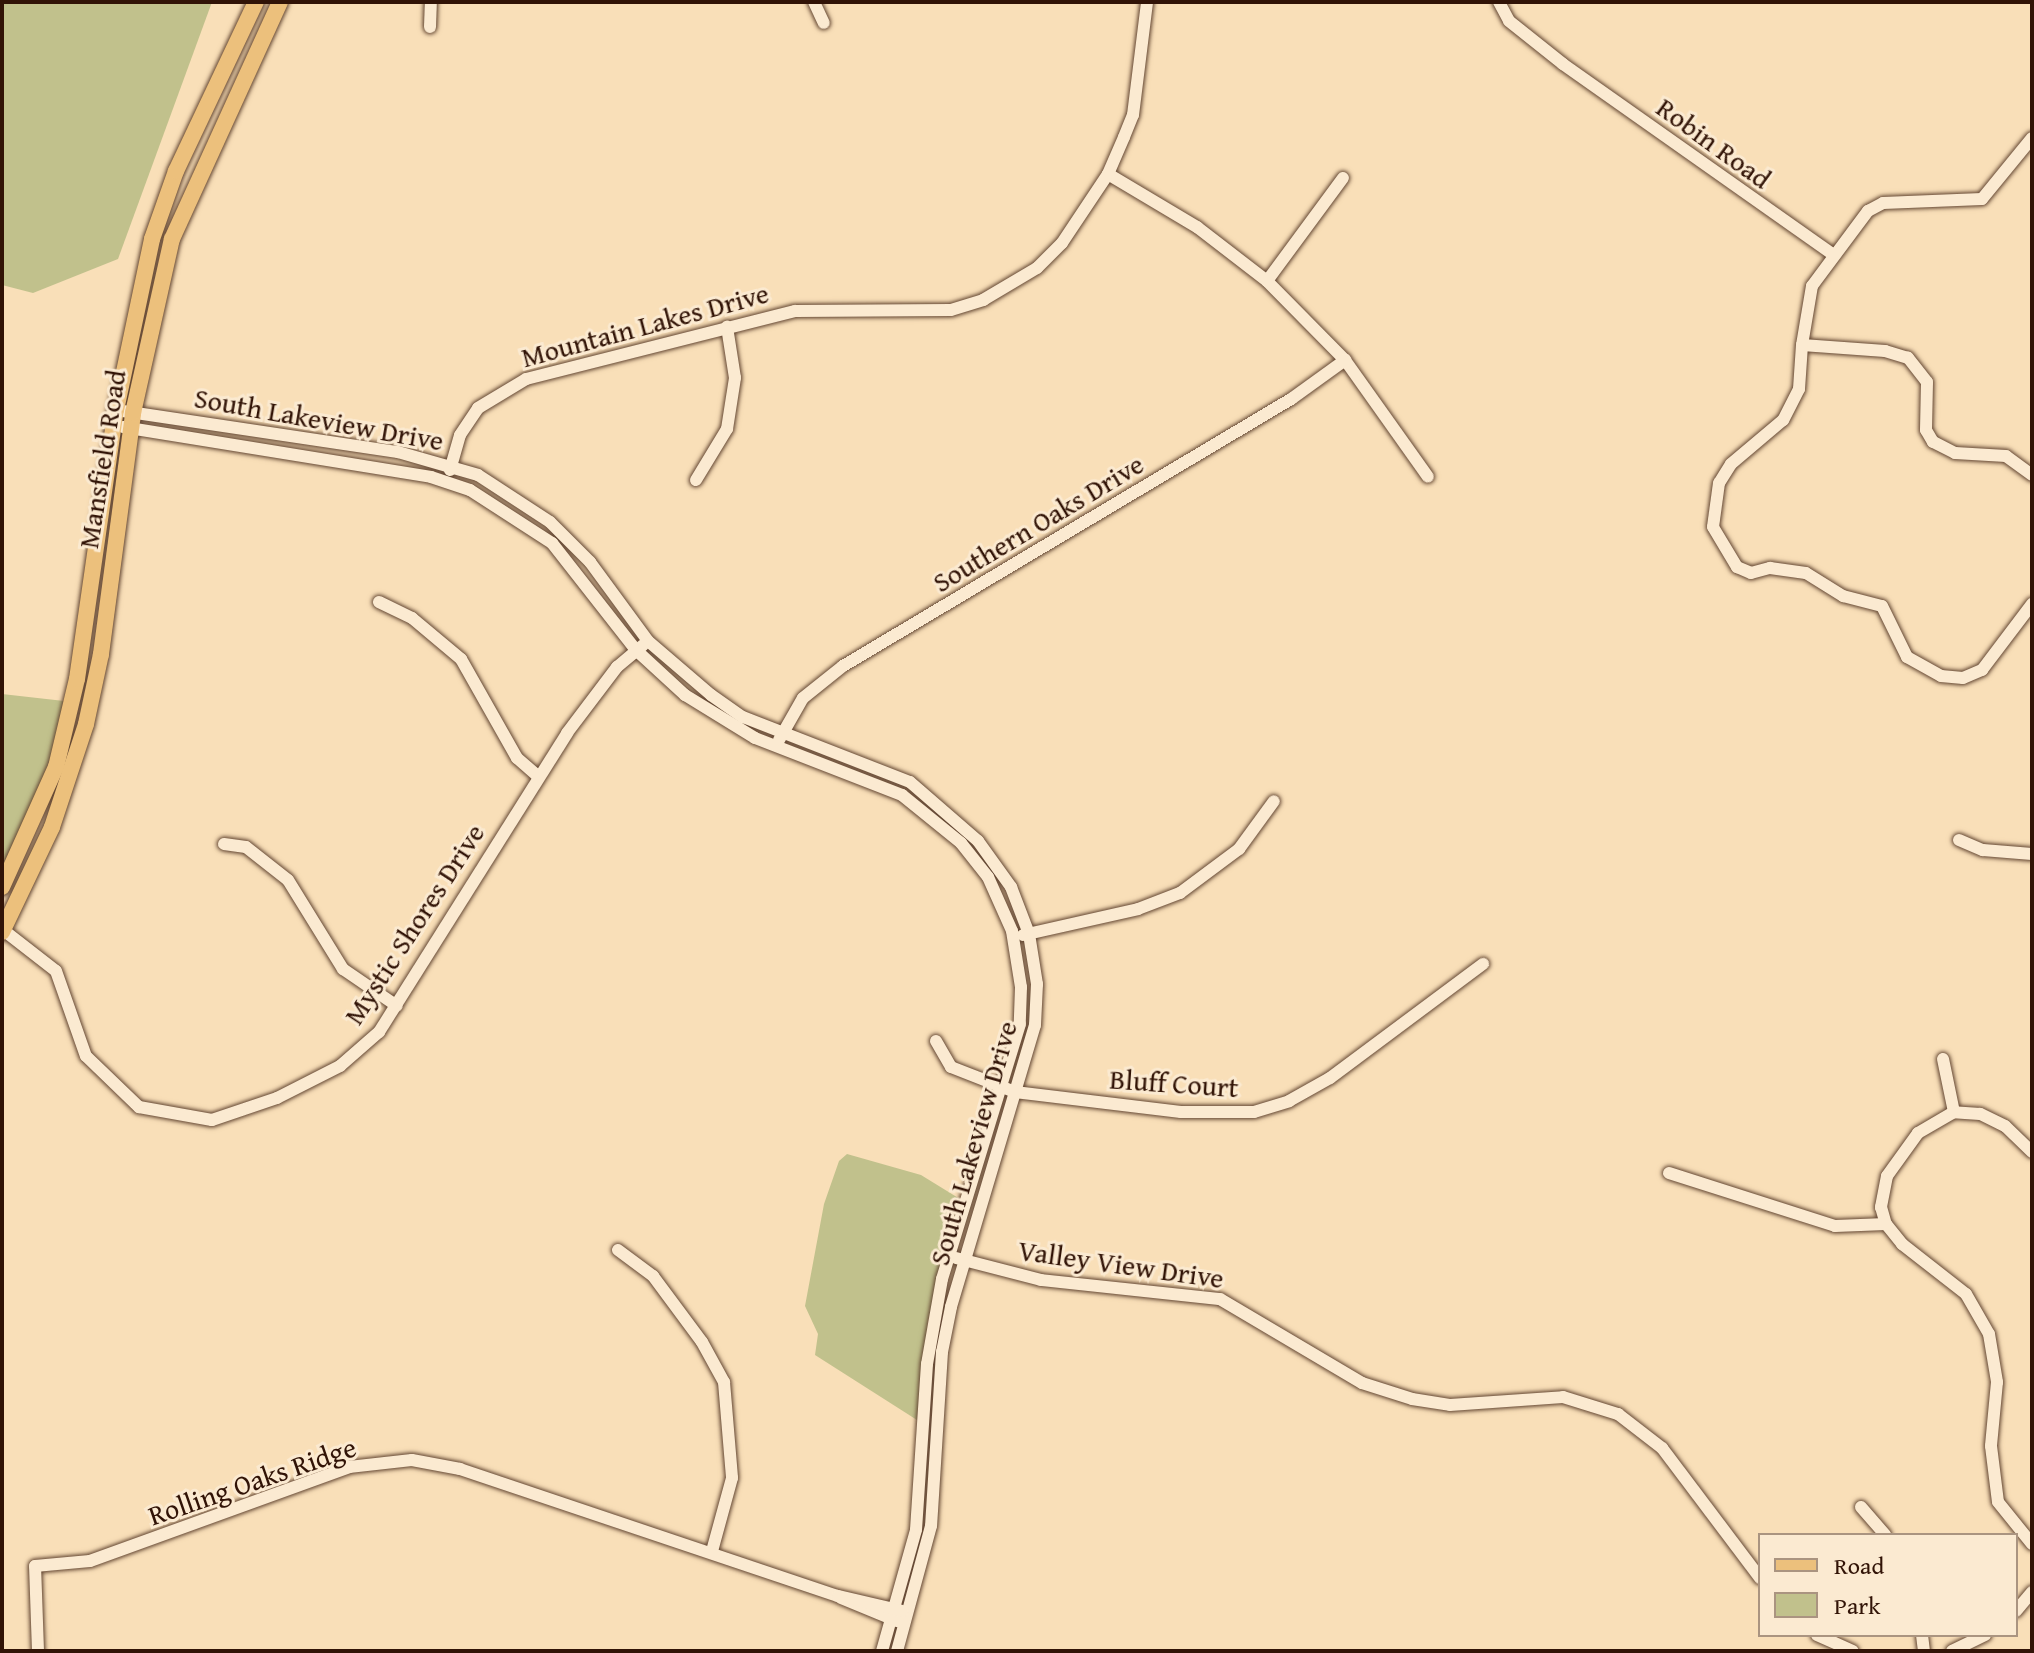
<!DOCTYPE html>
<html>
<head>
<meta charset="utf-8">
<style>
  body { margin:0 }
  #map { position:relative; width:2034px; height:1653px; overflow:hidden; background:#f9dfb8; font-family:"Gentium Book Plus",serif }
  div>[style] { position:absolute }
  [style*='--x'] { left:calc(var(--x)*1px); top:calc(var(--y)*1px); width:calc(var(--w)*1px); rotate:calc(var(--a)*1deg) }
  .green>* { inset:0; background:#c1c18c }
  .roads { filter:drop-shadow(0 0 2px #634632) drop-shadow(0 0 2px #634632) }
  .minor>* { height:12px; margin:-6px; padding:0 6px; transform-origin:6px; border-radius:6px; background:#fbead1 }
  .major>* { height:16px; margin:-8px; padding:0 8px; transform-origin:8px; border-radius:8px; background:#ecc07c }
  span { translate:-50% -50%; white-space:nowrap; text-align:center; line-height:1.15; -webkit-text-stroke:6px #fbead1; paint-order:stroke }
  .street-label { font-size:28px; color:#311306 }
  .frame { position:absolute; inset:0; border:4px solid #311306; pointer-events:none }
  .legend { position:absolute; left:1758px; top:1533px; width:260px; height:104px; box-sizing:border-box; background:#fbead1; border:2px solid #aa9480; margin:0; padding:10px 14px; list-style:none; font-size:24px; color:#311306 }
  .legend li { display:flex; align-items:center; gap:16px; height:40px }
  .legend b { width:40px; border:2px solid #aa9480 }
</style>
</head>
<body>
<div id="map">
  <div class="green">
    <i style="clip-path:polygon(2px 2px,212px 2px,118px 259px,33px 293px,2px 285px)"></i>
    <i style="clip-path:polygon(2px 694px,64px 701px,47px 786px,2px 873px)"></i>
    <i style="clip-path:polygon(847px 1154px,921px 1175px,960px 1199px,928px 1321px,917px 1420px,815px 1355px,818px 1334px,805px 1306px,824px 1204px,839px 1161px)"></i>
  </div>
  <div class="roads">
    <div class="minor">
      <i style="--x:814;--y:2;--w:23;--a:65"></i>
      <i style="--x:1499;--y:2;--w:21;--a:62"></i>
      <i style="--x:1509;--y:21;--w:69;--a:38.5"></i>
      <i style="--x:1563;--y:64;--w:329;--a:35.2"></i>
      <i style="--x:430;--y:27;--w:25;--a:-88"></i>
      <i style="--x:1108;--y:174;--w:104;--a:30.8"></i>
      <i style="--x:1197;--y:227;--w:88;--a:37.6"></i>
      <i style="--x:1267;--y:281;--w:111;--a:45.4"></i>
      <i style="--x:1345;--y:360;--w:143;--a:54.6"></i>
      <i style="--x:1267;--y:281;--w:128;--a:-53.6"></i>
      <i style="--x:1802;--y:345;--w:60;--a:-80.4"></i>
      <i style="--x:1812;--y:286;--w:94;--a:-53.3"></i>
      <i style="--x:1868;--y:211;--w:17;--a:-28"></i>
      <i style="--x:1883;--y:203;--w:99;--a:-2.3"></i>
      <i style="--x:1982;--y:199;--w:79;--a:-50.7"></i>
      <i style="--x:116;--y:410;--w:285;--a:8.5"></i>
      <i style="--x:398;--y:452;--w:83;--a:16"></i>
      <i style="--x:478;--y:475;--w:86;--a:33.1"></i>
      <i style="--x:550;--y:522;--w:57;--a:45"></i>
      <i style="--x:590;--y:562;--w:98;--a:53.7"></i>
      <i style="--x:648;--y:641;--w:83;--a:40.6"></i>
      <i style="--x:711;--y:695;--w:39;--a:35"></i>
      <i style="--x:743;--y:717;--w:179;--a:21.3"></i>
      <i style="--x:910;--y:782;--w:90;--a:40.9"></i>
      <i style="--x:978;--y:841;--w:57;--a:54.3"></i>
      <i style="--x:1011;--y:887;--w:50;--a:69"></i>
      <i style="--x:1029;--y:934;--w:51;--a:80.9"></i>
      <i style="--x:1037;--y:984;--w:41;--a:92.8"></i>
      <i style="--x:1035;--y:1025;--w:294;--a:106.6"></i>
      <i style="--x:951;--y:1307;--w:46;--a:101.3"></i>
      <i style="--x:942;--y:1352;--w:174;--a:93.6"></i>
      <i style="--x:931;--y:1526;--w:130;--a:105.2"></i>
      <i style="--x:123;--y:427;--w:312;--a:9.2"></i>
      <i style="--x:431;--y:477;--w:41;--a:18.4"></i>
      <i style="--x:470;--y:490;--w:98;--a:32.9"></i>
      <i style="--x:552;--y:543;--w:136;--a:51.9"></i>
      <i style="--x:636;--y:650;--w:67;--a:42.6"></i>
      <i style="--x:685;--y:695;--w:82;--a:31.6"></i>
      <i style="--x:755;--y:738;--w:158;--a:21.2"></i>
      <i style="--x:902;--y:795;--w:76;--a:39.1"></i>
      <i style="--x:961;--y:843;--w:43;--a:51.5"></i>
      <i style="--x:988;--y:877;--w:59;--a:66"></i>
      <i style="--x:1012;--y:931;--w:57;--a:80.9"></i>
      <i style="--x:1021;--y:987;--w:37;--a:92"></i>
      <i style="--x:1020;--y:1024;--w:267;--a:107"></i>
      <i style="--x:942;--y:1279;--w:86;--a:100"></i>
      <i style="--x:927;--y:1364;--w:166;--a:93.8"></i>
      <i style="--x:916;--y:1530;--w:126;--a:105.7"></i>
      <i style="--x:450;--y:470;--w:36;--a:-74"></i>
      <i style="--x:460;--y:435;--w:32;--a:-56"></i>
      <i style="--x:478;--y:408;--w:56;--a:-31.1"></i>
      <i style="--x:526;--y:379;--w:277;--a:-14.2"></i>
      <i style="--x:795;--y:311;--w:156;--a:-0.4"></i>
      <i style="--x:951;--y:310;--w:34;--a:-17"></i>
      <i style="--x:983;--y:300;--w:63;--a:-30.7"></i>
      <i style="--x:1037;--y:268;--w:35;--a:-45"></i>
      <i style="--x:1062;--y:243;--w:83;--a:-56.3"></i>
      <i style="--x:1108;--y:174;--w:40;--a:-66.6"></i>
      <i style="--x:1124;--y:137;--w:24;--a:-68"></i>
      <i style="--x:1133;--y:115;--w:114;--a:-82.9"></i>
      <i style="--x:2032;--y:475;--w:32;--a:-144"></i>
      <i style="--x:2006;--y:456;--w:51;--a:-176.6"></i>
      <i style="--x:1955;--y:453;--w:25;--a:-153"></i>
      <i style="--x:1933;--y:442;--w:14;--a:-120"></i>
      <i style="--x:1926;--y:430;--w:48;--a:-88.8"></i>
      <i style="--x:1927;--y:382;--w:31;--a:-128"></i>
      <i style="--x:1908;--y:358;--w:24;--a:-163"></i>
      <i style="--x:1885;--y:351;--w:83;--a:-175.9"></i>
      <i style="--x:1802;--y:345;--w:44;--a:93.9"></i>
      <i style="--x:1799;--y:389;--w:35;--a:117"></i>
      <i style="--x:1783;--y:420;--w:68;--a:139.8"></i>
      <i style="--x:1731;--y:464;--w:22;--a:122"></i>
      <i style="--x:1719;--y:483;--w:44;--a:97.8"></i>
      <i style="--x:1713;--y:527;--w:47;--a:59"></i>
      <i style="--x:1737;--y:567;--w:15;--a:23"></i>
      <i style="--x:1751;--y:573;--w:20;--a:-15"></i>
      <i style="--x:1770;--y:568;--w:36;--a:8"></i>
      <i style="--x:1806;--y:573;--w:44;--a:31.9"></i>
      <i style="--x:1843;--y:596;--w:40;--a:14.4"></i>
      <i style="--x:1882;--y:606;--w:57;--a:63.9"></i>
      <i style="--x:1907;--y:657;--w:39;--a:29"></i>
      <i style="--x:1941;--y:676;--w:22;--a:5"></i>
      <i style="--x:1963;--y:678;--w:21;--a:-23"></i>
      <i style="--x:1982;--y:670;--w:83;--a:-52.9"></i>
      <i style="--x:696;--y:480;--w:60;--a:-58.7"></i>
      <i style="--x:727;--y:429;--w:52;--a:-81.1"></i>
      <i style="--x:735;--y:378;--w:52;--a:-98.9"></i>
      <i style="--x:379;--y:602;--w:37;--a:26"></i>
      <i style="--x:412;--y:618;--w:64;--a:39.9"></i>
      <i style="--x:461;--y:659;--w:114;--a:60.5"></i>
      <i style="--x:517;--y:758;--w:28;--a:41"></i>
      <i style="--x:779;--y:740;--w:48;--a:-60.3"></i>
      <i style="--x:803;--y:698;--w:51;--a:-38.7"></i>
      <i style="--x:843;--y:666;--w:522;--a:-30.79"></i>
      <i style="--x:1291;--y:399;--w:67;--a:-35.8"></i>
      <i style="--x:1959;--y:840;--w:26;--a:23"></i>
      <i style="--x:1983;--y:850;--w:49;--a:4.7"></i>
      <i style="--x:224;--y:844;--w:22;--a:8"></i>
      <i style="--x:246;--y:847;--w:53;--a:38.2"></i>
      <i style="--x:288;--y:880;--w:105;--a:58.3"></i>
      <i style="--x:343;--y:969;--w:65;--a:34.4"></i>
      <i style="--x:2;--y:929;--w:68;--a:37.9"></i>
      <i style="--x:56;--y:971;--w:90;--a:70.6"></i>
      <i style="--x:86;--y:1056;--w:74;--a:43.9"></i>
      <i style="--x:139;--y:1107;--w:74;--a:10.1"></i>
      <i style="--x:212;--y:1120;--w:69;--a:-18.7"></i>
      <i style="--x:277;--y:1098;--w:71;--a:-26.9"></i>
      <i style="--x:340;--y:1066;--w:52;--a:-41.1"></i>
      <i style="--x:379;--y:1032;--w:353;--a:-57.8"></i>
      <i style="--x:567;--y:733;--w:83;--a:-52.9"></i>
      <i style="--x:617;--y:667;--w:34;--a:-40"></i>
      <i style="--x:1023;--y:935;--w:118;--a:-12.7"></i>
      <i style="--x:1138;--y:909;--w:45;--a:-20.9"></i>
      <i style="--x:1180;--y:893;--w:74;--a:-36.7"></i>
      <i style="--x:1239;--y:849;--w:59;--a:-53.9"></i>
      <i style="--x:936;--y:1041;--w:30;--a:60"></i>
      <i style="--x:951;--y:1067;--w:69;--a:21.3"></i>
      <i style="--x:1015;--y:1092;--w:167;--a:6.9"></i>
      <i style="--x:1181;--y:1112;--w:73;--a:0"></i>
      <i style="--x:1254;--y:1112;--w:37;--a:-17"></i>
      <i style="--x:1289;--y:1101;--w:47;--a:-29.3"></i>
      <i style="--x:1330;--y:1078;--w:191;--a:-36.7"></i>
      <i style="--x:1943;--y:1059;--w:54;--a:78.3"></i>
      <i style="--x:2032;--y:1152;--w:37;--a:-136"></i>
      <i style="--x:2005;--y:1126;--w:28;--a:-154"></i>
      <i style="--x:1980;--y:1114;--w:26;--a:-176"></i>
      <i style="--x:1954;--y:1112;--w:42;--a:149.7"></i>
      <i style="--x:1918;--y:1133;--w:53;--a:125.8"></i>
      <i style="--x:1887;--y:1176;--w:32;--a:101"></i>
      <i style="--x:1881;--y:1207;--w:18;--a:74"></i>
      <i style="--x:1886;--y:1224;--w:26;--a:51"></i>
      <i style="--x:1902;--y:1244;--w:81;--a:38"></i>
      <i style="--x:1966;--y:1294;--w:46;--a:60.1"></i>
      <i style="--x:1989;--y:1334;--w:49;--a:80.5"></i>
      <i style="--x:1997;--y:1382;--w:64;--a:95.4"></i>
      <i style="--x:1991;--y:1446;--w:56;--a:82.9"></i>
      <i style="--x:1998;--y:1502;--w:54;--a:51"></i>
      <i style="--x:1669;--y:1173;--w:174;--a:17.7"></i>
      <i style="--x:1835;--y:1226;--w:51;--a:-2.2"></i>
      <i style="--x:618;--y:1250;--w:44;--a:36.6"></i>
      <i style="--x:653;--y:1276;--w:82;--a:53.4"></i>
      <i style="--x:702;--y:1342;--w:46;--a:61.2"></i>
      <i style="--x:724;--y:1382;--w:96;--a:85.2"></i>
      <i style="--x:732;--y:1478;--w:76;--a:105.3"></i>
      <i style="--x:956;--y:1258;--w:88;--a:14.5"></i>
      <i style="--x:1041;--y:1280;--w:180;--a:6.1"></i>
      <i style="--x:1220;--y:1299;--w:165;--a:30.6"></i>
      <i style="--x:1362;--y:1383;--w:52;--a:17.7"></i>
      <i style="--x:1412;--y:1399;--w:38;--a:9"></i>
      <i style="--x:1450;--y:1405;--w:113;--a:-4"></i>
      <i style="--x:1563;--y:1397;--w:58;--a:17.2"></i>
      <i style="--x:1618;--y:1414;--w:56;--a:37.7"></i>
      <i style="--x:1662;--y:1448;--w:163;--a:53"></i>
      <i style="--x:1861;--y:1507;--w:37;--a:49"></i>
      <i style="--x:841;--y:1598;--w:61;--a:22.3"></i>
      <i style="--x:2016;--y:1611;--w:25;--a:-50"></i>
      <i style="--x:1817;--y:1635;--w:39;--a:24"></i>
      <i style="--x:1922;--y:1635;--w:16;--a:83"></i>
      <i style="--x:38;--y:1651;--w:85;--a:-92"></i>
      <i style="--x:35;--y:1566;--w:55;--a:-5.2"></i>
      <i style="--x:90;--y:1561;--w:276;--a:-19.9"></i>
      <i style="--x:349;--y:1467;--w:63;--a:-6.3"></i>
      <i style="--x:412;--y:1460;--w:49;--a:10.6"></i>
      <i style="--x:460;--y:1469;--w:399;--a:18.6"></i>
      <i style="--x:838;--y:1596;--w:66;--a:13.2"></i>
      <i style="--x:1952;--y:1651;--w:37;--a:-26"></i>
    </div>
    <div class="major">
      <i style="--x:2;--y:887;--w:132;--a:-65.8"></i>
      <i style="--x:56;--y:767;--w:90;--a:-76.6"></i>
      <i style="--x:77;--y:679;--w:272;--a:-81.8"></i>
      <i style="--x:116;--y:410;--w:175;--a:-78.1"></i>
      <i style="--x:152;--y:239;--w:72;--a:-70.6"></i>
      <i style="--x:176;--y:171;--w:187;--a:-64.7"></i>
      <i style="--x:2;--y:932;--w:116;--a:-64.5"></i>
      <i style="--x:52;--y:827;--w:108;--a:-71.7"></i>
      <i style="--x:86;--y:724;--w:72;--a:-77.9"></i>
      <i style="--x:101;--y:654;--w:243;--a:-82.4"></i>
      <i style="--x:133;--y:413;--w:178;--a:-77.4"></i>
      <i style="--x:172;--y:239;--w:260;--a:-65.5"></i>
    </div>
  </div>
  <div class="street-label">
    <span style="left:1714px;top:143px;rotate:36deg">Robin Road</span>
    <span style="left:645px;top:325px;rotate:-15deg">Mountain Lakes Drive</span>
    <span style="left:319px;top:419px;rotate:10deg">South Lakeview Drive</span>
    <span style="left:102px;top:459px;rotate:-81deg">Mansfield Road</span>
    <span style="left:1038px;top:523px;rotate:-31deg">Southern Oaks Drive</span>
    <span style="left:414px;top:924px;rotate:-57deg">Mystic Shores Drive</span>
    <span style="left:1174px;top:1083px;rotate:4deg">Bluff Court</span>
    <span style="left:973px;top:1143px;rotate:-74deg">South Lakeview Drive</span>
    <span style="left:1121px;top:1264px;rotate:8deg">Valley View Drive</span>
    <span style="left:252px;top:1481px;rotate:-19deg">Rolling Oaks Ridge</span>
  </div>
  <div class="frame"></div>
  <ul class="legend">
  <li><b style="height:10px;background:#ecc07c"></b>Road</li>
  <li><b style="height:22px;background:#c1c18c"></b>Park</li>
  </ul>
</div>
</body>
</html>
